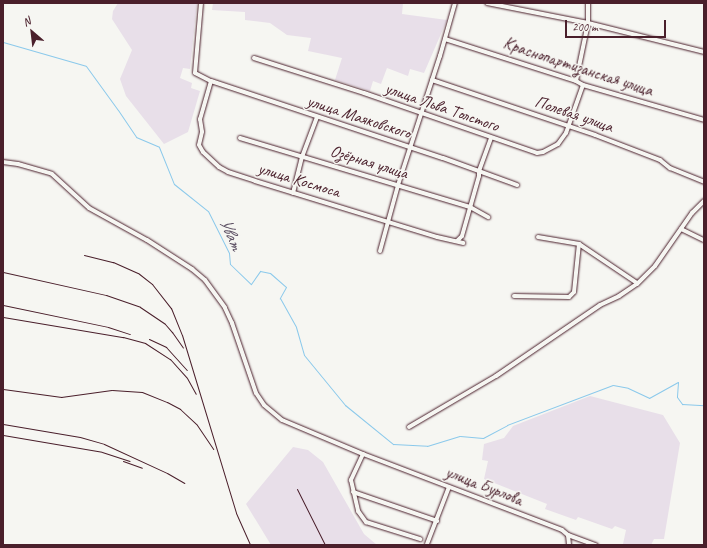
<!DOCTYPE html>
<html>
<head>
<meta charset="utf-8">
<style>
  body { margin:0 }
  #map { position:relative; width:707px; height:548px; overflow:hidden; background:#f6f6f2; font-family:Caveat,sans-serif }
  div>[style] { position:absolute }
  [style*='--x'] { left:calc(var(--x)*1px); top:calc(var(--y)*1px); width:calc(var(--w)*1px); rotate:calc(var(--a)*1deg) }
  .built>* { inset:0; background:#e8dfe9 }
  .stream>* { height:1px; margin:-0.5px; padding:0 0.5px; transform-origin:0.5px; border-radius:0.5px; background:#8bc9eb }
  .roads { filter:drop-shadow(0 0 1px #4a1f2b) drop-shadow(0 0 1px #4a1f2b) }
  .street>* { height:4px; margin:-2px; padding:0 2px; transform-origin:2px; border-radius:2px; background:#f6f6f2 }
  .rail>* { height:1px; margin:-0.5px; padding:0 0.5px; transform-origin:0.5px; border-radius:0.5px; background:#4a1f2b }
  span { translate:-50% -50%; white-space:nowrap; text-align:center; line-height:1.15; -webkit-text-stroke:3px #f6f6f2; paint-order:stroke }
  .street-label { font-size:17px; color:#4a1f2b }
  .water-label { font-size:18px; color:#5e5265; font-style:italic }
  .frame { position:absolute; inset:0; border:4px solid #4a1f2b; pointer-events:none }
  .north { position:absolute; left:12px; top:12px; width:40px; height:40px; -webkit-text-stroke:3px #f6f6f2; paint-order:stroke; rotate:332deg; font-size:11px; font-weight:700; line-height:16px; text-align:center; color:#4a1f2b }
  .north::after { content:''; display:block; margin:auto; width:14px; height:18px; background:#4a1f2b; clip-path:polygon(50% 0,100% 100%,50% 72%,0 100%) }
  .scale { position:absolute; left:565px; top:20px; width:101px; height:18px; box-sizing:border-box; border:2px solid #4a1f2b; border-top:0; padding-left:5px; font-size:12px; line-height:14px; white-space:nowrap; color:#4a1f2b; -webkit-text-stroke:3px #f6f6f2; paint-order:stroke }
</style>
</head>
<body>
<div id="map">
  <div class="built">
    <i style="clip-path:polygon(118px 3px,197px 3px,190px 69px,183px 68px,180px 78px,192px 83px,191px 88px,200px 91px,188px 132px,164px 144px,126px 96px,120px 79px,132px 50px,112px 19px,113px 11px)"></i>
    <i style="clip-path:polygon(213px 3px,403px 3px,402px 14px,447px 20px,424px 73px,410px 69px,408px 76px,387px 68px,381px 84px,373px 81px,370px 91px,335px 80px,342px 58px,308px 51px,311px 38px,287px 35px,270px 23px,245px 20px,245px 12px,212px 10px)"></i>
    <i style="clip-path:polygon(590px 396px,663px 415px,680px 443px,664px 539px,654px 539px,651px 545px,623px 544px,626px 530px,615px 526px,612px 529px,578px 517px,576px 520px,545px 509px,547px 504px,484px 479px,488px 461px,482px 460px,484px 444px,504px 438px,513px 426px)"></i>
    <i style="clip-path:polygon(293px 447px,308px 450px,323px 462px,364px 534px,377px 545px,271px 545px,246px 504px)"></i>
  </div>
  <div class="stream">
    <i style="--x:3;--y:42;--w:86;--a:16.1"></i>
    <i style="--x:86;--y:66;--w:54;--a:54"></i>
    <i style="--x:118;--y:110;--w:32;--a:56"></i>
    <i style="--x:136;--y:137;--w:25;--a:23"></i>
    <i style="--x:159;--y:147;--w:40;--a:68"></i>
    <i style="--x:174;--y:184;--w:43;--a:38.5"></i>
    <i style="--x:208;--y:211;--w:47;--a:63.4"></i>
    <i style="--x:229;--y:253;--w:11;--a:85"></i>
    <i style="--x:230;--y:264;--w:29;--a:44"></i>
    <i style="--x:251;--y:284;--w:16;--a:-55"></i>
    <i style="--x:260;--y:271;--w:10;--a:11"></i>
    <i style="--x:270;--y:273;--w:21;--a:41"></i>
    <i style="--x:286;--y:287;--w:13;--a:119"></i>
    <i style="--x:280;--y:298;--w:33;--a:61"></i>
    <i style="--x:296;--y:327;--w:29;--a:74"></i>
    <i style="--x:304;--y:355;--w:65;--a:50.6"></i>
    <i style="--x:345;--y:405;--w:62;--a:39.1"></i>
    <i style="--x:393;--y:444;--w:34;--a:3"></i>
    <i style="--x:427;--y:446;--w:34;--a:-17"></i>
    <i style="--x:460;--y:436;--w:23;--a:5"></i>
    <i style="--x:483;--y:438;--w:27;--a:-28"></i>
    <i style="--x:507;--y:425;--w:113;--a:-20.7"></i>
    <i style="--x:613;--y:385;--w:15;--a:11"></i>
    <i style="--x:628;--y:388;--w:23;--a:25"></i>
    <i style="--x:649;--y:398;--w:33;--a:-29"></i>
    <i style="--x:678;--y:382;--w:15;--a:94"></i>
    <i style="--x:677;--y:397;--w:9;--a:54"></i>
    <i style="--x:682;--y:404;--w:22;--a:3"></i>
  </div>
  <div class="roads">
    <div class="street">
      <i style="--x:201;--y:3;--w:70;--a:94.9"></i>
      <i style="--x:195;--y:73;--w:18;--a:27"></i>
      <i style="--x:211;--y:81;--w:244;--a:18.4"></i>
      <i style="--x:443;--y:158;--w:79;--a:20"></i>
      <i style="--x:487;--y:3;--w:103;--a:11.2"></i>
      <i style="--x:588;--y:23;--w:120;--a:14"></i>
      <i style="--x:445;--y:39;--w:138;--a:17.8"></i>
      <i style="--x:576;--y:81;--w:8;--a:30"></i>
      <i style="--x:583;--y:85;--w:126;--a:16.1"></i>
      <i style="--x:254;--y:58;--w:115;--a:17.7"></i>
      <i style="--x:364;--y:93;--w:183;--a:19.1"></i>
      <i style="--x:537;--y:153;--w:6;--a:-9"></i>
      <i style="--x:543;--y:152;--w:17;--a:-28"></i>
      <i style="--x:558;--y:144;--w:14;--a:-54"></i>
      <i style="--x:566;--y:133;--w:51;--a:-70.5"></i>
      <i style="--x:432;--y:80;--w:172;--a:18.6"></i>
      <i style="--x:595;--y:135;--w:70;--a:21"></i>
      <i style="--x:660;--y:160;--w:13;--a:39"></i>
      <i style="--x:670;--y:168;--w:37;--a:22"></i>
      <i style="--x:211;--y:81;--w:40;--a:106"></i>
      <i style="--x:200;--y:119;--w:13;--a:81"></i>
      <i style="--x:202;--y:132;--w:13;--a:103"></i>
      <i style="--x:199;--y:145;--w:8;--a:60"></i>
      <i style="--x:203;--y:152;--w:22;--a:43"></i>
      <i style="--x:219;--y:167;--w:10;--a:29"></i>
      <i style="--x:228;--y:172;--w:28;--a:18"></i>
      <i style="--x:255;--y:181;--w:190;--a:17.1"></i>
      <i style="--x:437;--y:237;--w:27;--a:13"></i>
      <i style="--x:576;--y:81;--w:59;--a:-78.3"></i>
      <i style="--x:588;--y:23;--w:20;--a:-90"></i>
      <i style="--x:240;--y:138;--w:240;--a:16.7"></i>
      <i style="--x:470;--y:207;--w:21;--a:29"></i>
      <i style="--x:3;--y:162;--w:15;--a:8"></i>
      <i style="--x:18;--y:164;--w:35;--a:16"></i>
      <i style="--x:52;--y:174;--w:50;--a:42.6"></i>
      <i style="--x:89;--y:208;--w:66;--a:28.9"></i>
      <i style="--x:147;--y:240;--w:54;--a:32.8"></i>
      <i style="--x:192;--y:269;--w:17;--a:40"></i>
      <i style="--x:205;--y:280;--w:34;--a:54"></i>
      <i style="--x:225;--y:308;--w:17;--a:65"></i>
      <i style="--x:232;--y:323;--w:74;--a:71.1"></i>
      <i style="--x:256;--y:393;--w:14;--a:56"></i>
      <i style="--x:264;--y:405;--w:23;--a:40"></i>
      <i style="--x:282;--y:420;--w:88;--a:22.8"></i>
      <i style="--x:363;--y:454;--w:213;--a:20.9"></i>
      <i style="--x:562;--y:530;--w:8;--a:40"></i>
      <i style="--x:568;--y:535;--w:30;--a:20"></i>
      <i style="--x:293;--y:193;--w:37;--a:-76"></i>
      <i style="--x:302;--y:157;--w:43;--a:-69.4"></i>
      <i style="--x:681;--y:229;--w:25;--a:26"></i>
      <i style="--x:538;--y:237;--w:42;--a:9.7"></i>
      <i style="--x:579;--y:244;--w:70;--a:33.9"></i>
      <i style="--x:457;--y:241;--w:7;--a:-45"></i>
      <i style="--x:462;--y:236;--w:62;--a:-74.2"></i>
      <i style="--x:479;--y:176;--w:5;--a:-90"></i>
      <i style="--x:479;--y:171;--w:35;--a:-70"></i>
      <i style="--x:380;--y:251;--w:68;--a:-74.7"></i>
      <i style="--x:398;--y:185;--w:136;--a:-72"></i>
      <i style="--x:440;--y:56;--w:55;--a:-74.2"></i>
      <i style="--x:514;--y:296;--w:55;--a:1"></i>
      <i style="--x:569;--y:297;--w:7;--a:-45"></i>
      <i style="--x:574;--y:292;--w:48;--a:-84.1"></i>
      <i style="--x:409;--y:427;--w:101;--a:-30.4"></i>
      <i style="--x:496;--y:376;--w:126;--a:-34.3"></i>
      <i style="--x:600;--y:305;--w:21;--a:-25"></i>
      <i style="--x:619;--y:296;--w:22;--a:-34"></i>
      <i style="--x:637;--y:284;--w:25;--a:-45"></i>
      <i style="--x:655;--y:266;--w:65;--a:-55.1"></i>
      <i style="--x:692;--y:213;--w:17;--a:-45"></i>
      <i style="--x:363;--y:454;--w:29;--a:115"></i>
      <i style="--x:351;--y:480;--w:32;--a:77"></i>
      <i style="--x:358;--y:511;--w:14;--a:54"></i>
      <i style="--x:366;--y:522;--w:57;--a:17.5"></i>
      <i style="--x:353;--y:492;--w:89;--a:19"></i>
      <i style="--x:568;--y:535;--w:10;--a:84"></i>
      <i style="--x:427;--y:544;--w:61;--a:-68.9"></i>
    </div>
  </div>
  <div class="rail">
    <i style="--x:84;--y:255;--w:30;--a:14"></i>
    <i style="--x:113;--y:262;--w:27;--a:24"></i>
    <i style="--x:138;--y:273;--w:18;--a:38"></i>
    <i style="--x:152;--y:284;--w:31;--a:52"></i>
    <i style="--x:171;--y:308;--w:29;--a:68"></i>
    <i style="--x:182;--y:335;--w:186;--a:73.1"></i>
    <i style="--x:236;--y:513;--w:35;--a:66"></i>
    <i style="--x:3;--y:272;--w:106;--a:12.6"></i>
    <i style="--x:106;--y:295;--w:36;--a:19"></i>
    <i style="--x:140;--y:307;--w:30;--a:34"></i>
    <i style="--x:165;--y:324;--w:11;--a:49"></i>
    <i style="--x:172;--y:332;--w:19;--a:55"></i>
    <i style="--x:3;--y:305;--w:107;--a:11.8"></i>
    <i style="--x:108;--y:327;--w:23;--a:18"></i>
    <i style="--x:3;--y:317;--w:122;--a:9.5"></i>
    <i style="--x:123;--y:337;--w:23;--a:15"></i>
    <i style="--x:145;--y:343;--w:30;--a:33"></i>
    <i style="--x:170;--y:359;--w:25;--a:48"></i>
    <i style="--x:187;--y:378;--w:18;--a:61"></i>
    <i style="--x:149;--y:339;--w:19;--a:25"></i>
    <i style="--x:166;--y:347;--w:31;--a:48"></i>
    <i style="--x:3;--y:389;--w:59;--a:7.9"></i>
    <i style="--x:61;--y:397;--w:51;--a:-7.8"></i>
    <i style="--x:112;--y:390;--w:30;--a:4"></i>
    <i style="--x:142;--y:392;--w:27;--a:22"></i>
    <i style="--x:167;--y:402;--w:15;--a:28"></i>
    <i style="--x:180;--y:409;--w:23;--a:43"></i>
    <i style="--x:197;--y:425;--w:29;--a:56"></i>
    <i style="--x:3;--y:424;--w:78;--a:9.6"></i>
    <i style="--x:80;--y:437;--w:25;--a:16"></i>
    <i style="--x:104;--y:444;--w:69;--a:24.7"></i>
    <i style="--x:167;--y:473;--w:20;--a:30"></i>
    <i style="--x:3;--y:435;--w:100;--a:9.7"></i>
    <i style="--x:102;--y:452;--w:29;--a:18"></i>
    <i style="--x:123;--y:461;--w:20;--a:20"></i>
    <i style="--x:297;--y:489;--w:63;--a:63.4"></i>
  </div>
  <div class="street-label">
    <span style="left:578px;top:67px;rotate:18deg">Краснопартизанская улица</span>
    <span style="left:442px;top:107px;rotate:19deg">улица Льва Толстого</span>
    <span style="left:574px;top:114px;rotate:19deg">Полевая улица</span>
    <span style="left:359px;top:117px;rotate:18deg">улица Маяковского</span>
    <span style="left:369px;top:162px;rotate:17deg">Озёрная улица</span>
    <span style="left:299px;top:180px;rotate:17deg">улица Космоса</span>
    <span style="left:484px;top:486px;rotate:21deg">улица Бурлова</span>
  </div>
  <div class="water-label">
    <span style="left:231px;top:234px;rotate:67deg">Уват</span>
  </div>
  <div class="frame"></div>
  <div class="north">N</div>
  <div class="scale">200 m</div>
</div>
</body>
</html>
